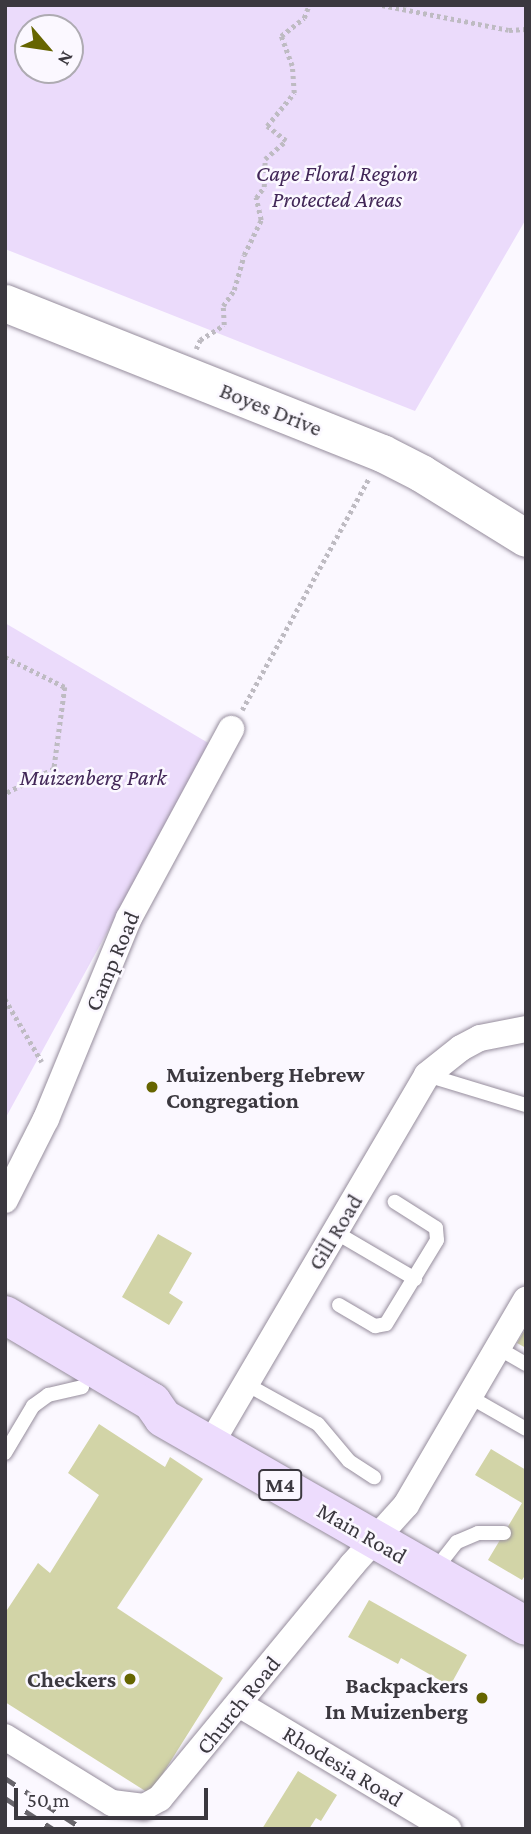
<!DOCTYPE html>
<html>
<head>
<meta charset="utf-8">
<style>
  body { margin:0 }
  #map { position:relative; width:531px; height:1834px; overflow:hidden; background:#fbf8ff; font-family:"Crimson Pro",serif }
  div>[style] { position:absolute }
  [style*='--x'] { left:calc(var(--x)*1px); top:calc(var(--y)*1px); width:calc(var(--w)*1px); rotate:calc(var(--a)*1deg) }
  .green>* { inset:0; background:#ebdbfb }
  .building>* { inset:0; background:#d2d4a7 }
  .path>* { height:4.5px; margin-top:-2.25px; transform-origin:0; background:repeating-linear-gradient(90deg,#bebbc2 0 3.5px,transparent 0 7px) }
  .roads { filter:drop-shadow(0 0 2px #968d9d) drop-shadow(0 0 2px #968d9d) }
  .service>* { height:14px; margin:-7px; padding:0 7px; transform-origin:7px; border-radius:7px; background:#fff }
  .minor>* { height:26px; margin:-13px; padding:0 13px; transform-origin:13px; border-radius:13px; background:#fff }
  .secondary>* { height:37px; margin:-18.5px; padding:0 18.5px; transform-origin:18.5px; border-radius:18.5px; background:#fff }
  .primary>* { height:38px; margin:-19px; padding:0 19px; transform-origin:19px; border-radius:19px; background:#eddcfd }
  .rail>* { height:5px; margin-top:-2.5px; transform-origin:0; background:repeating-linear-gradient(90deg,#68656c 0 12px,transparent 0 24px) }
  .dots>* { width:19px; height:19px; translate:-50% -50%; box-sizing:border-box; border:4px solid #fbf8ff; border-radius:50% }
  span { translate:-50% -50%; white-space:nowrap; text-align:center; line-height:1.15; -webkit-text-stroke:5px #fbf8ff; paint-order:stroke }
  .shield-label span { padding:2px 5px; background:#fbf8ff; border:2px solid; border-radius:5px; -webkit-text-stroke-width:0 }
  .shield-label { font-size:21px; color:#3b383f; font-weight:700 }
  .park-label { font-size:23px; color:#422758; font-style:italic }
  .street-label { font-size:23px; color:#3b383f }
  .poi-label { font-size:23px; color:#3b383f; font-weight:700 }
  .left { translate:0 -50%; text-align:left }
  .right { translate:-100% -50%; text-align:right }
  .frame { position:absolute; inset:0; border:7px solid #3b383f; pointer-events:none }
  .north { position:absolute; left:14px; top:14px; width:70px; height:70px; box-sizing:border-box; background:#fbf8ff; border:2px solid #aeabb2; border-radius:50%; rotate:119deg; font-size:19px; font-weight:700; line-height:28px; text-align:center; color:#3b383f }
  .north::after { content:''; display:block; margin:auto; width:24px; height:32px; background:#666500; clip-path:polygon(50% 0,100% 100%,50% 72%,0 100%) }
  .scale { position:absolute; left:14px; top:1788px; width:194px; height:32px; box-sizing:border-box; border:4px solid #3b383f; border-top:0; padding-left:9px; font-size:21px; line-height:24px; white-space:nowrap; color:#3b383f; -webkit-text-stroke:5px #fbf8ff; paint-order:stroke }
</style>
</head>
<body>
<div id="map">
  <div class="green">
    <i style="clip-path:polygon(evenodd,5px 5px,526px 5px,526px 219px,415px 411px,5px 249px,5px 5px,28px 28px,70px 28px,70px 70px,28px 70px,28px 28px)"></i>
    <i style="clip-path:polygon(5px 623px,210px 744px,5px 1119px)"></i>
  </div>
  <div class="building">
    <i style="clip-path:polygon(158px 1234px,192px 1253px,169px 1293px,183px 1302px,169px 1325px,122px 1297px)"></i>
    <i style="clip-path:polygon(526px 1328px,526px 1348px,517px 1343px)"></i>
    <i style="clip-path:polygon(99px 1424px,165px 1467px,170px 1457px,203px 1479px,117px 1608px,223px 1678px,150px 1794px,5px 1702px,5px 1613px,38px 1563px,50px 1573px,99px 1495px,68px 1473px)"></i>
    <i style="clip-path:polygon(491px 1449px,526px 1470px,526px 1574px,522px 1580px,488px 1560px,522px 1503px,475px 1475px)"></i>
    <i style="clip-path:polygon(369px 1600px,467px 1655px,450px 1686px,401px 1658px,398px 1664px,348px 1637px)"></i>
    <i style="clip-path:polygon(298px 1771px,337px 1795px,321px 1821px,316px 1818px,309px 1829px,262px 1829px)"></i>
  </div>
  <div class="path">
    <i style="--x:382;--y:5;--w:129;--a:11.1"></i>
    <i style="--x:509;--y:30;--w:17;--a:-3"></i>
    <i style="--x:196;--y:349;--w:10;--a:-66"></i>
    <i style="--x:200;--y:340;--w:28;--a:-32"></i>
    <i style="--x:224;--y:325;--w:19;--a:-93"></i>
    <i style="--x:223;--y:306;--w:19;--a:-55"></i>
    <i style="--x:234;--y:290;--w:36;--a:-74"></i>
    <i style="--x:244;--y:255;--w:39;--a:-64"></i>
    <i style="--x:261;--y:220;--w:23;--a:-103"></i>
    <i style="--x:256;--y:198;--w:14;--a:-54"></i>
    <i style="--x:264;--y:187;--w:28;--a:-88"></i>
    <i style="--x:265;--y:159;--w:28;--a:-41"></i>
    <i style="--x:286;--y:141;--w:24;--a:-142"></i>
    <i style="--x:267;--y:126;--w:43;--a:-50.7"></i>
    <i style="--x:294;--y:93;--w:27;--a:-94"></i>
    <i style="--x:292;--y:66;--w:32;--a:-110"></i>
    <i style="--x:281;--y:36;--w:29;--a:-38"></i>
    <i style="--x:304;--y:18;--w:14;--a:-69"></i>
    <i style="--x:5;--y:657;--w:67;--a:26.6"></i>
    <i style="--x:65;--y:687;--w:83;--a:97.6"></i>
    <i style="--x:54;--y:769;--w:55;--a:153"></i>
    <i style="--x:242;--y:710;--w:264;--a:-61.3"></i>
    <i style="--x:5;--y:999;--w:73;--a:59.6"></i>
  </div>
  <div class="roads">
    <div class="service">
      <i style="--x:427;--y:1075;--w:103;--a:16.9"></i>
      <i style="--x:335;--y:1232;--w:93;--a:30.4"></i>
      <i style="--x:339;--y:1305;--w:42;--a:30.3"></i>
      <i style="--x:375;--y:1326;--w:11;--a:-10"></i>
      <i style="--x:386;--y:1324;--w:98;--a:-58.7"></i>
      <i style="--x:437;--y:1240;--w:12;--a:-95"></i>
      <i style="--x:436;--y:1228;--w:49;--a:-147.6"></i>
      <i style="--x:498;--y:1348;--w:32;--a:30"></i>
      <i style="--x:246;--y:1384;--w:82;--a:29.1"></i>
      <i style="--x:318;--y:1424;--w:48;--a:50"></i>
      <i style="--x:349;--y:1461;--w:30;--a:33"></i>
      <i style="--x:470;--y:1397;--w:64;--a:29.7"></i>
      <i style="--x:5;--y:1453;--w:55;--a:-59.2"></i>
      <i style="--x:33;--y:1406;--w:19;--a:-36"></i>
      <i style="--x:48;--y:1395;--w:35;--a:-13"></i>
      <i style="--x:434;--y:1571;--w:37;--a:-52"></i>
      <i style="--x:457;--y:1542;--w:23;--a:-23"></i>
      <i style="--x:478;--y:1533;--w:26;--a:0"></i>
    </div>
    <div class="minor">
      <i style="--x:5;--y:1200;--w:91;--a:-63.2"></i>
      <i style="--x:46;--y:1119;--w:217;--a:-67.6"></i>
      <i style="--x:129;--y:918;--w:215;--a:-61.6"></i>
      <i style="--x:210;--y:1445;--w:429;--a:-59.6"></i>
      <i style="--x:427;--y:1075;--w:43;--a:-38.5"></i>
      <i style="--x:461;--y:1048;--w:21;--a:-28"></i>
      <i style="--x:480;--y:1038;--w:47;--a:-11.1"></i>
      <i style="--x:239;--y:1704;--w:244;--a:30.9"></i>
      <i style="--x:5;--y:1737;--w:126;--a:31.7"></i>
      <i style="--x:112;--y:1803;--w:32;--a:7"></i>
      <i style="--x:144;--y:1807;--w:18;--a:-29"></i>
      <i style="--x:160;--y:1798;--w:302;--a:-50.5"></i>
      <i style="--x:352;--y:1565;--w:81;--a:-48"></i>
      <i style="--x:406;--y:1505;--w:238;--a:-59.7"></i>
    </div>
    <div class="secondary">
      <i style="--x:5;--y:303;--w:406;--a:21.7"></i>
      <i style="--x:382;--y:453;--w:44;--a:27.1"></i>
      <i style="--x:421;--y:473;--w:123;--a:31.8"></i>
    </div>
    <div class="primary">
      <i style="--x:5;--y:1315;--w:171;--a:30.6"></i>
      <i style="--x:152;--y:1402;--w:19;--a:55"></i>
      <i style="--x:163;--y:1418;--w:418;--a:29.8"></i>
    </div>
  </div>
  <div class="rail">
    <i style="--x:5;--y:1778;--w:93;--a:33.2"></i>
    <i style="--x:5;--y:1798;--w:57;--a:32.9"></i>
  </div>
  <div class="dots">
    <i style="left:152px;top:1087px;background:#666500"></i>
    <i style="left:130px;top:1679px;background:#666500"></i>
    <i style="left:482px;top:1698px;background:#666500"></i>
  </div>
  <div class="shield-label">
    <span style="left:280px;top:1485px">M4</span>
  </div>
  <div class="park-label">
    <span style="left:337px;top:186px">Cape Floral Region<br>Protected Areas</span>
    <span style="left:93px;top:777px">Muizenberg Park</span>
  </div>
  <div class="street-label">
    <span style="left:271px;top:409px;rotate:22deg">Boyes Drive</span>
    <span style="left:112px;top:961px;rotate:-67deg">Camp Road</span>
    <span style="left:335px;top:1232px;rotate:-59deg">Gill Road</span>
    <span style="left:362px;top:1533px;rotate:30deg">Main Road</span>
    <span style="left:238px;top:1705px;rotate:-51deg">Church Road</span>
    <span style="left:343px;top:1766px;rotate:31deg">Rhodesia Road</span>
  </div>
  <div class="poi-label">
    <span class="left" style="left:166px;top:1087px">Muizenberg Hebrew<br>Congregation</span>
    <span class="right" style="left:116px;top:1679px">Checkers</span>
    <span class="right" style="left:468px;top:1698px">Backpackers<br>In Muizenberg</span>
  </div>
  <div class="frame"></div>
  <div class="north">N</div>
  <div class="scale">50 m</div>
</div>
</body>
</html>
